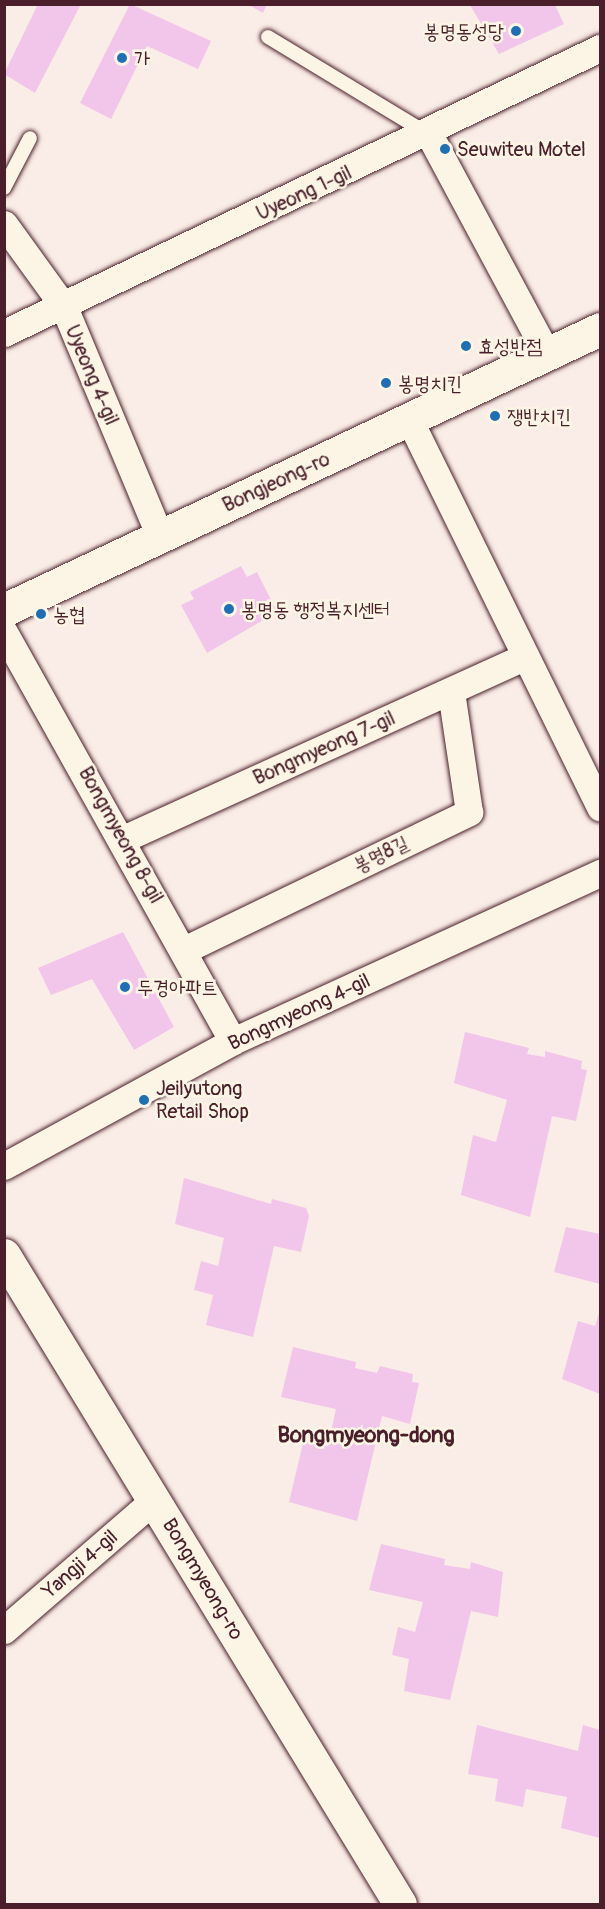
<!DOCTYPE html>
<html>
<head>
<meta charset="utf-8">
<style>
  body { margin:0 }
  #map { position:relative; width:605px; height:1909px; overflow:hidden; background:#faece6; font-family:Pangolin,"Poor Story",sans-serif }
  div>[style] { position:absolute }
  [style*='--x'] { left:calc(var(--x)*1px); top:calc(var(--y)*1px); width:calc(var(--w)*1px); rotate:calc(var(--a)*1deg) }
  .building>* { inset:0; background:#f2c6eb }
  .roads { filter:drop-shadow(0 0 2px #4a1f2b) drop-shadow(0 0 2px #4a1f2b) }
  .service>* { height:14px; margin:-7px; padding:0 7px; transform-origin:7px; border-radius:7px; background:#fcf5e5 }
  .minor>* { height:27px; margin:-13.5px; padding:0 13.5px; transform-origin:13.5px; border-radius:13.5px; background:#fcf5e5 }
  .tertiary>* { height:33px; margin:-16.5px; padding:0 16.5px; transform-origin:16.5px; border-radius:16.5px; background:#fcf5e5 }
  .dots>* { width:16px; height:16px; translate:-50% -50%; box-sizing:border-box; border:3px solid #fcf5e5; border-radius:50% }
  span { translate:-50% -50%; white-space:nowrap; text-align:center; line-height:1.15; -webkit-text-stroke:5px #fcf5e5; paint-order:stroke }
  .poi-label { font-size:20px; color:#4a1f2b }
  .right { translate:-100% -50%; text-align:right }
  .left { translate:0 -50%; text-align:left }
  .street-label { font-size:20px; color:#4a1f2b }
  .quarter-label { font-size:22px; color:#4a1f2b; font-weight:700 }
  .frame { position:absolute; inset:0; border:6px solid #4a1f2b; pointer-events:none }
</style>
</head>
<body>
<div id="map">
  <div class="building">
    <i style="clip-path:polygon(38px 4px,81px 4px,35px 93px,4px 74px)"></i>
    <i style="clip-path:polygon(130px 4px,211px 41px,198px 69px,147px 46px,111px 119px,80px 103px)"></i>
    <i style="clip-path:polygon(247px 4px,267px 4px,263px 13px)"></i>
    <i style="clip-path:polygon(470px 5px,555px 5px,564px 24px,499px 54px)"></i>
    <i style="clip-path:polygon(241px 566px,247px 577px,257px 572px,277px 612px,207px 653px,181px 605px,194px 599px,190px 592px)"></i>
    <i style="clip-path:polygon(123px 932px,174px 1027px,134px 1050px,92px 979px,51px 995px,38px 968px)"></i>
    <i style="clip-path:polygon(465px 1032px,529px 1048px,527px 1054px,545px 1057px,545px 1051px,582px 1061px,581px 1069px,587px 1070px,576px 1121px,552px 1116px,530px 1217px,461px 1195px,473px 1135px,496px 1142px,507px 1100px,454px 1083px)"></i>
    <i style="clip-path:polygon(184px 1178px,271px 1204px,272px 1199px,306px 1208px,309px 1216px,301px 1252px,274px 1246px,253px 1337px,206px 1325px,213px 1295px,194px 1290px,201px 1261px,218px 1266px,224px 1238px,175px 1224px)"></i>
    <i style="clip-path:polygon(566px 1227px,600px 1234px,600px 1284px,554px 1272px)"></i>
    <i style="clip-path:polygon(600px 1310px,600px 1394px,562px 1379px,578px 1321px,595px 1326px)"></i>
    <i style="clip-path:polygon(293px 1347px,356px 1362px,355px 1368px,377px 1373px,380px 1366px,413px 1374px,412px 1382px,419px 1383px,410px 1424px,382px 1416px,357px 1521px,289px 1502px,304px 1439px,328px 1446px,336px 1409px,281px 1397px)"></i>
    <i style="clip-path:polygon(381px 1544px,445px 1559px,444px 1565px,470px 1569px,471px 1562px,503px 1572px,498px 1617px,471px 1611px,450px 1700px,404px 1691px,409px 1659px,392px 1655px,398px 1627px,415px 1632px,423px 1602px,369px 1590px)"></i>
    <i style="clip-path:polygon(477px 1725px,578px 1751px,583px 1725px,600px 1730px,600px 1838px,561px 1828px,567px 1797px,526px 1789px,523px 1807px,495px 1801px,498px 1779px,468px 1774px)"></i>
  </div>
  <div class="roads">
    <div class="service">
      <i style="--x:268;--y:37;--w:184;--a:31.2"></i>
      <i style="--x:4;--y:188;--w:56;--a:-62.5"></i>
    </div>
    <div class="minor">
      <i style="--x:429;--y:134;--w:250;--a:61.8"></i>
      <i style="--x:4;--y:224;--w:102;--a:54.1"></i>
      <i style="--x:64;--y:307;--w:249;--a:67.3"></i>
      <i style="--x:4;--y:333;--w:661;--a:-25.56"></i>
      <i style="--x:409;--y:419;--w:433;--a:63.8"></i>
      <i style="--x:4;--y:632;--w:469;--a:60.8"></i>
      <i style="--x:123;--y:839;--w:441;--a:-24.4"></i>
      <i style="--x:184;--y:950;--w:317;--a:-25.8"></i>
      <i style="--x:469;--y:812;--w:122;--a:-98.5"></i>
      <i style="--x:4;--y:1166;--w:261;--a:-28.6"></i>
      <i style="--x:233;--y:1041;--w:404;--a:-24.6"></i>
      <i style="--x:4;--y:1630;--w:200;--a:-40.9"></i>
    </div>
    <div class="tertiary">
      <i style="--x:4;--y:610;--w:659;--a:-25.24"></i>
      <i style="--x:4;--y:1255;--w:760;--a:58.61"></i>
    </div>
  </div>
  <div class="dots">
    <i style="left:516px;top:31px;background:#1f6fb2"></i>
    <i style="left:122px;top:58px;background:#1f6fb2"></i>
    <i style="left:445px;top:149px;background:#1f6fb2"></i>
    <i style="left:466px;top:346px;background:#1f6fb2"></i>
    <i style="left:386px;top:383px;background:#1f6fb2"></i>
    <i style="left:495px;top:416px;background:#1f6fb2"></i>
    <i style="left:229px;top:609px;background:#1f6fb2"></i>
    <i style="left:41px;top:614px;background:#1f6fb2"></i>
    <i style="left:125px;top:987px;background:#1f6fb2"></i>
    <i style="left:144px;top:1100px;background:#1f6fb2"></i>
  </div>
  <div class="poi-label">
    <span class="right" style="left:504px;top:31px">봉명동성당</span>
    <span class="left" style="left:134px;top:58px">가</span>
    <span class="left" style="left:457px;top:149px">Seuwiteu Motel</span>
    <span class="left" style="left:478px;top:346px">효성반점</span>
    <span class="left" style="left:398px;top:383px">봉명치킨</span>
    <span class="left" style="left:507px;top:416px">쟁반치킨</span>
    <span class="left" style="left:241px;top:609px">봉명동 행정복지센터</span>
    <span class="left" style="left:53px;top:614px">농협</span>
    <span class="left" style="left:137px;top:987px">두경아파트</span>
    <span class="left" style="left:156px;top:1100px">Jeilyutong<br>Retail Shop</span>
  </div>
  <div class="street-label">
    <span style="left:304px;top:193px;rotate:-25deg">Uyeong 1-gil</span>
    <span style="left:92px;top:375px;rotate:67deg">Uyeong 4-gil</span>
    <span style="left:276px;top:482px;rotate:-25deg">Bongjeong-ro</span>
    <span style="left:324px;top:748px;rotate:-24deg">Bongmyeong 7-gil</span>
    <span style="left:121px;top:835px;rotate:61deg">Bongmyeong 8-gil</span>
    <span style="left:381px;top:854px;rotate:-26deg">봉명8길</span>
    <span style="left:299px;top:1012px;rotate:-25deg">Bongmyeong 4-gil</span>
    <span style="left:80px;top:1564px;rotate:-41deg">Yangji 4-gil</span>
    <span style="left:203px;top:1579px;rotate:59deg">Bongmyeong-ro</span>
  </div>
  <div class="quarter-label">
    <span style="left:366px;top:1436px">Bongmyeong-dong</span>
  </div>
  <div class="frame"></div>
</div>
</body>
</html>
